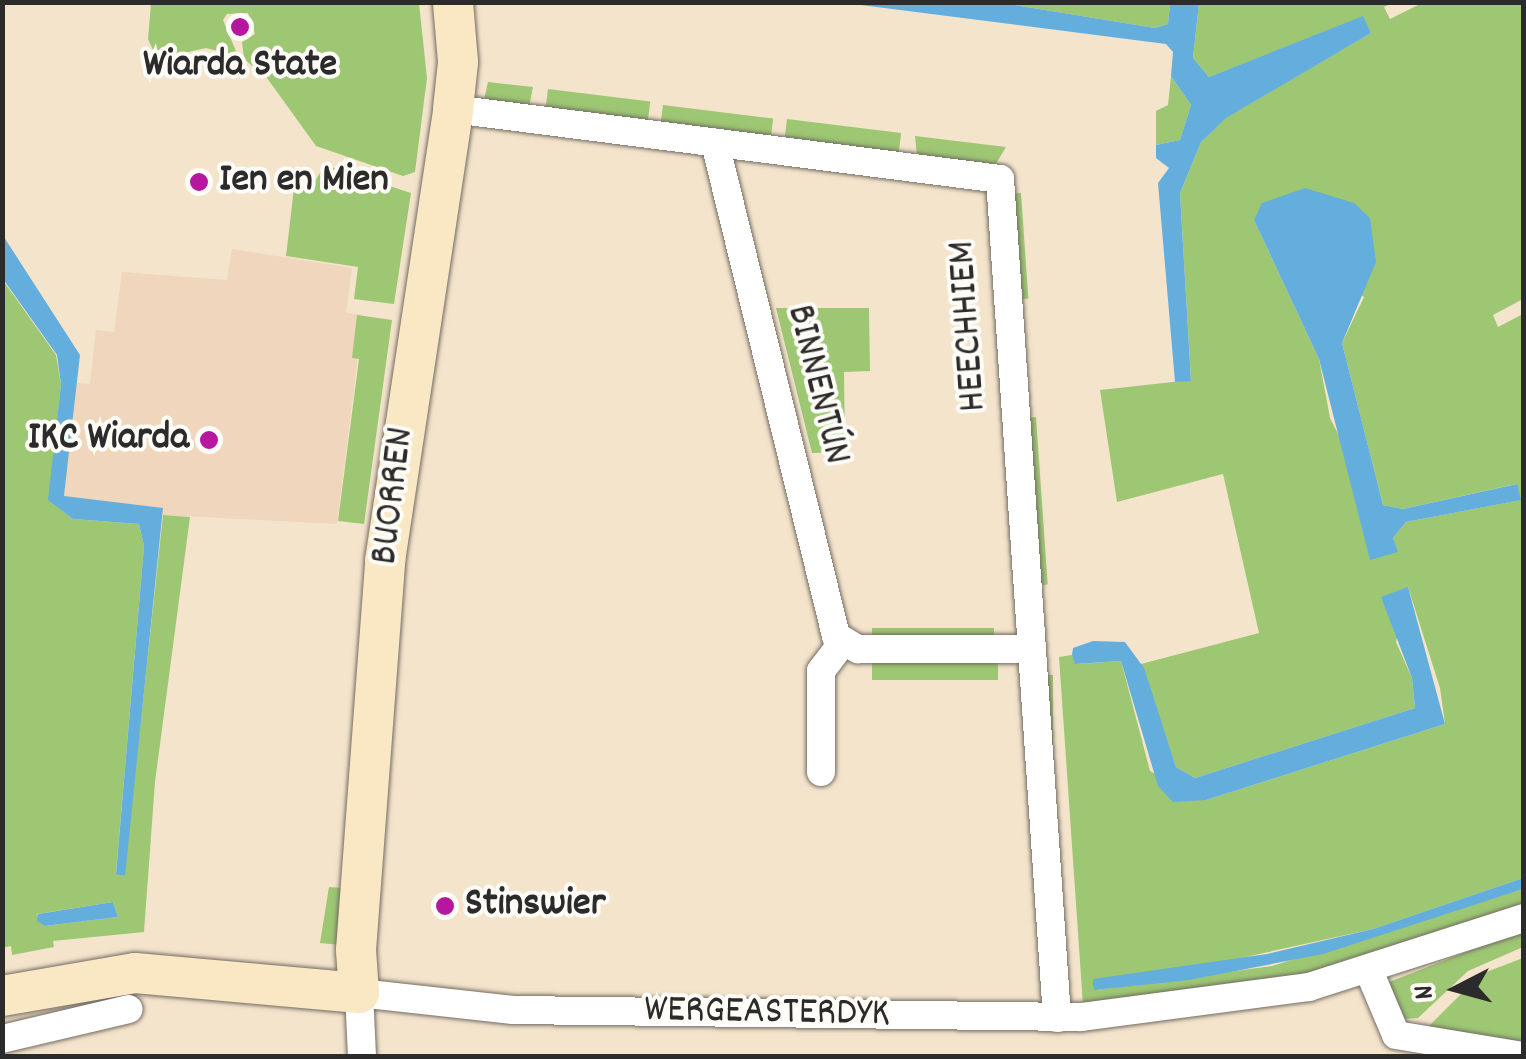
<!DOCTYPE html>
<html>
<head>
<meta charset="utf-8">
<style>
  body { margin:0 }
  #map { position:relative; width:1526px; height:1059px; overflow:hidden; background:#f5e4cc; font-family:Dekko,sans-serif }
  div>[style] { position:absolute }
  [style*='--x'] { left:calc(var(--x)*1px); top:calc(var(--y)*1px); width:calc(var(--w)*1px); rotate:calc(var(--a)*1deg) }
  .built>* { inset:0; background:#efd6bc }
  .green>* { inset:0; background:#9dc773; transform-origin:0 0 }
  .water>* { inset:0; background:#63aedc }
  .roads { filter:drop-shadow(0 0 2px #726c63) drop-shadow(0 0 2px #726c63) }
  .street>* { height:28px; margin:-14px; padding:0 14px; transform-origin:14px; border-radius:14px; background:#fff }
  .secondary>* { height:40px; margin:-20px; padding:0 20px; transform-origin:20px; border-radius:20px; background:#fae7c3 }
  .dots>* { width:28px; height:28px; translate:-50% -50%; box-sizing:border-box; border:5px solid #fdfcf7; border-radius:50% }
  span { translate:-50% -50%; white-space:nowrap; text-align:center; line-height:1.15; -webkit-text-stroke:8px #fdfcf7; paint-order:stroke }
  .poi-label { font-size:40px; color:#2b2b2b; font-weight:700 }
  .left { translate:0 -50%; text-align:left }
  .right { translate:-100% -50%; text-align:right }
  .street-label { font-size:40px; color:#2b2b2b }
  .frame { position:absolute; inset:0; border:5px solid #2b2b2b; pointer-events:none }
  .north { position:absolute; left:1406px; top:939px; width:100px; height:100px; -webkit-text-stroke:8px #fdfcf7; paint-order:stroke; rotate:264deg; font-size:28px; font-weight:700; line-height:40px; text-align:center; color:#2b2b2b }
  .north::after { content:''; display:block; margin:auto; width:35px; height:45px; background:#2b2b2b; clip-path:polygon(50% 0,100% 100%,50% 72%,0 100%) }
</style>
</head>
<body>
<div id="map">
  <div class="built">
    <i style="clip-path:polygon(232px 249px,352px 268px,346px 313px,363px 315px,337px 524px,163px 515px,163px 509px,64px 496px,77px 383px,90px 384px,96px 330px,114px 332px,122px 272px,227px 280px)"></i>
  </div>
  <div class="green">
    <i style="clip-path:polygon(151px 3px,419px 3px,427px 78px,415px 172px,403px 176px,316px 146px,267px 78px,244px 59px,242px 42px,255px 34px,248px 13px,227px 14px,223px 20px,238px 56px,206px 48px,157px 59px,148px 39px)"></i>
    <i style="clip-path:polygon(1002px 3px,1170px 3px,1168px 24px,1155px 28px)"></i>
    <i style="clip-path:polygon(evenodd,1199px 3px,1393px 3px,1384px 7px,1390px 19px,1422px 3px,1523px 3px,1523px 299px,1493px 315px,1498px 327px,1523px 314px,1523px 878px,1373px 929px,1095px 990px,1272px 966px,1523px 889px,1523px 907px,1366px 960px,1259px 985px,1083px 1005px,1059px 657px,1072px 655px,1076px 664px,1121px 661px,1150px 771px,1206px 800px,1445px 724px,1440px 688px,1408px 587px,1396px 642px,1412px 678px,1415px 708px,1195px 778px,1176px 767px,1141px 664px,1259px 633px,1223px 474px,1117px 502px,1100px 390px,1191px 380px,1180px 193px,1201px 142px,1225px 118px,1371px 33px,1362px 17px,1209px 77px,1193px 58px,1199px 3px,1254px 220px,1364px 297px,1342px 343px,1383px 505px,1403px 509px,1516px 484px,1520px 500px,1406px 522px,1393px 538px,1397px 552px,1330px 418px,1319px 359px,1254px 220px)"></i>
    <i style="clip-path:polygon(1171px 76px,1191px 105px,1180px 140px,1156px 145px,1156px 111px,1168px 105px)"></i>
    <i style="clip-path:polygon(488px 82px,533px 87px,529px 107px,484px 100px)"></i>
    <i style="left:548px;top:89px;width:103px;height:19px;rotate:7deg"></i>
    <i style="left:663px;top:105px;width:111px;height:19px;rotate:7deg"></i>
    <i style="left:787px;top:119px;width:115px;height:20px;rotate:7deg"></i>
    <i style="clip-path:polygon(915px 136px,1006px 147px,994px 167px,917px 156px)"></i>
    <i style="clip-path:polygon(325px 165px,411px 193px,394px 304px,354px 299px,358px 267px,286px 256px,294px 188px,315px 181px)"></i>
    <i style="left:1021px;top:193px;width:106px;height:9px;rotate:86deg"></i>
    <i style="clip-path:polygon(evenodd,2px 279px,56px 355px,61px 384px,49px 500px,73px 519px,139px 524px,144px 546px,116px 873px,124px 876px,163px 515px,190px 517px,155px 782px,144px 932px,53px 941px,54px 947px,12px 955px,11px 946px,2px 948px,2px 279px,113px 902px,118px 917px,45px 926px,37px 914px,113px 902px)"></i>
    <i style="clip-path:polygon(776px 308px,869px 308px,870px 371px,844px 372px,845px 452px,812px 453px)"></i>
    <i style="clip-path:polygon(357px 315px,392px 320px,364px 524px,338px 521px,359px 359px,352px 358px)"></i>
    <i style="left:1036px;top:417px;width:168px;height:8px;rotate:86deg"></i>
    <i style="left:994px;top:628px;width:9px;height:122px;rotate:90deg"></i>
    <i style="left:872px;top:661px;width:126px;height:19px"></i>
    <i style="left:1045px;top:675px;width:8px;height:286px"></i>
    <i style="clip-path:polygon(329px 887px,345px 888px,341px 945px,320px 943px)"></i>
    <i style="clip-path:polygon(1523px 930px,1523px 947px,1468px 971px,1418px 1018px,1403px 1019px,1389px 982px)"></i>
    <i style="clip-path:polygon(1523px 958px,1523px 1045px,1423px 1032px,1481px 974px)"></i>
  </div>
  <div class="water">
    <i style="clip-path:polygon(845px 3px,1002px 3px,1155px 28px,1168px 24px,1170px 3px,1199px 3px,1193px 58px,1209px 77px,1363px 16px,1371px 33px,1226px 118px,1201px 142px,1180px 193px,1191px 381px,1175px 382px,1158px 183px,1169px 168px,1156px 158px,1156px 145px,1180px 140px,1191px 105px,1171px 76px,1173px 52px,1166px 44px)"></i>
    <i style="clip-path:polygon(1305px 188px,1354px 203px,1370px 218px,1376px 262px,1342px 343px,1383px 505px,1403px 509px,1517px 484px,1521px 500px,1406px 522px,1393px 538px,1398px 552px,1370px 560px,1319px 359px,1254px 220px,1262px 203px)"></i>
    <i style="clip-path:polygon(2px 234px,80px 355px,64px 496px,163px 508px,125px 876px,116px 874px,144px 546px,139px 524px,73px 519px,48px 500px,61px 384px,57px 355px,3px 279px)"></i>
    <i style="clip-path:polygon(1408px 587px,1445px 724px,1206px 800px,1173px 802px,1158px 786px,1121px 661px,1075px 664px,1072px 655px,1073px 648px,1093px 641px,1125px 642px,1144px 668px,1176px 767px,1195px 778px,1415px 708px,1412px 678px,1381px 597px)"></i>
    <i style="clip-path:polygon(1523px 878px,1523px 889px,1323px 954px,1189px 980px,1094px 990px,1093px 985px,1093px 979px,1267px 954px,1373px 929px)"></i>
    <i style="clip-path:polygon(113px 902px,118px 917px,45px 926px,37px 921px,38px 914px)"></i>
  </div>
  <div class="roads">
    <div class="street">
      <i style="--x:453;--y:109;--w:551;--a:7.29"></i>
      <i style="--x:1000;--y:179;--w:841;--a:86.11"></i>
      <i style="--x:715;--y:143;--w:508;--a:76.21"></i>
      <i style="--x:836;--y:636;--w:26;--a:31"></i>
      <i style="--x:858;--y:649;--w:173;--a:0"></i>
      <i style="--x:821;--y:772;--w:101;--a:-90"></i>
      <i style="--x:821;--y:671;--w:34;--a:-53"></i>
      <i style="--x:1369;--y:971;--w:69;--a:67.1"></i>
      <i style="--x:1396;--y:1035;--w:129;--a:9.4"></i>
      <i style="--x:2;--y:1039;--w:130;--a:-13.3"></i>
      <i style="--x:362;--y:1056;--w:63;--a:-92.7"></i>
      <i style="--x:359;--y:993;--w:155;--a:6.3"></i>
      <i style="--x:513;--y:1010;--w:568;--a:0.71"></i>
      <i style="--x:1081;--y:1017;--w:230;--a:-7.5"></i>
      <i style="--x:1309;--y:987;--w:226;--a:-17.8"></i>
    </div>
    <div class="secondary">
      <i style="--x:2;--y:996;--w:135;--a:-9.8"></i>
      <i style="--x:135;--y:973;--w:225;--a:5.1"></i>
      <i style="--x:359;--y:993;--w:43;--a:-94"></i>
      <i style="--x:356;--y:950;--w:390;--a:-85.7"></i>
      <i style="--x:385;--y:561;--w:457;--a:-81.4"></i>
      <i style="--x:453;--y:109;--w:47;--a:-83.9"></i>
      <i style="--x:458;--y:62;--w:60;--a:-94.8"></i>
    </div>
  </div>
  <div class="dots">
    <i style="left:240px;top:27px;background:#b5179e"></i>
    <i style="left:199px;top:182px;background:#b5179e"></i>
    <i style="left:209px;top:440px;background:#b5179e"></i>
    <i style="left:445px;top:906px;background:#b5179e"></i>
  </div>
  <div class="poi-label">
    <span style="left:240px;top:67px">Wiarda State</span>
    <span class="left" style="left:219px;top:182px">Ien en Mien</span>
    <span class="right" style="left:189px;top:440px">IKC Wiarda</span>
    <span class="left" style="left:465px;top:906px">Stinswier</span>
  </div>
  <div class="street-label">
    <span style="left:970px;top:326px;rotate:-94deg">HEECHHIEM</span>
    <span style="left:816px;top:385px;rotate:76deg">BINNENTÚN</span>
    <span style="left:395px;top:496px;rotate:-83deg">BUORREN</span>
    <span style="left:767px;top:1014px;rotate:1deg">WERGEASTERDYK</span>
  </div>
  <div class="frame"></div>
  <div class="north">N</div>
</div>
</body>
</html>
